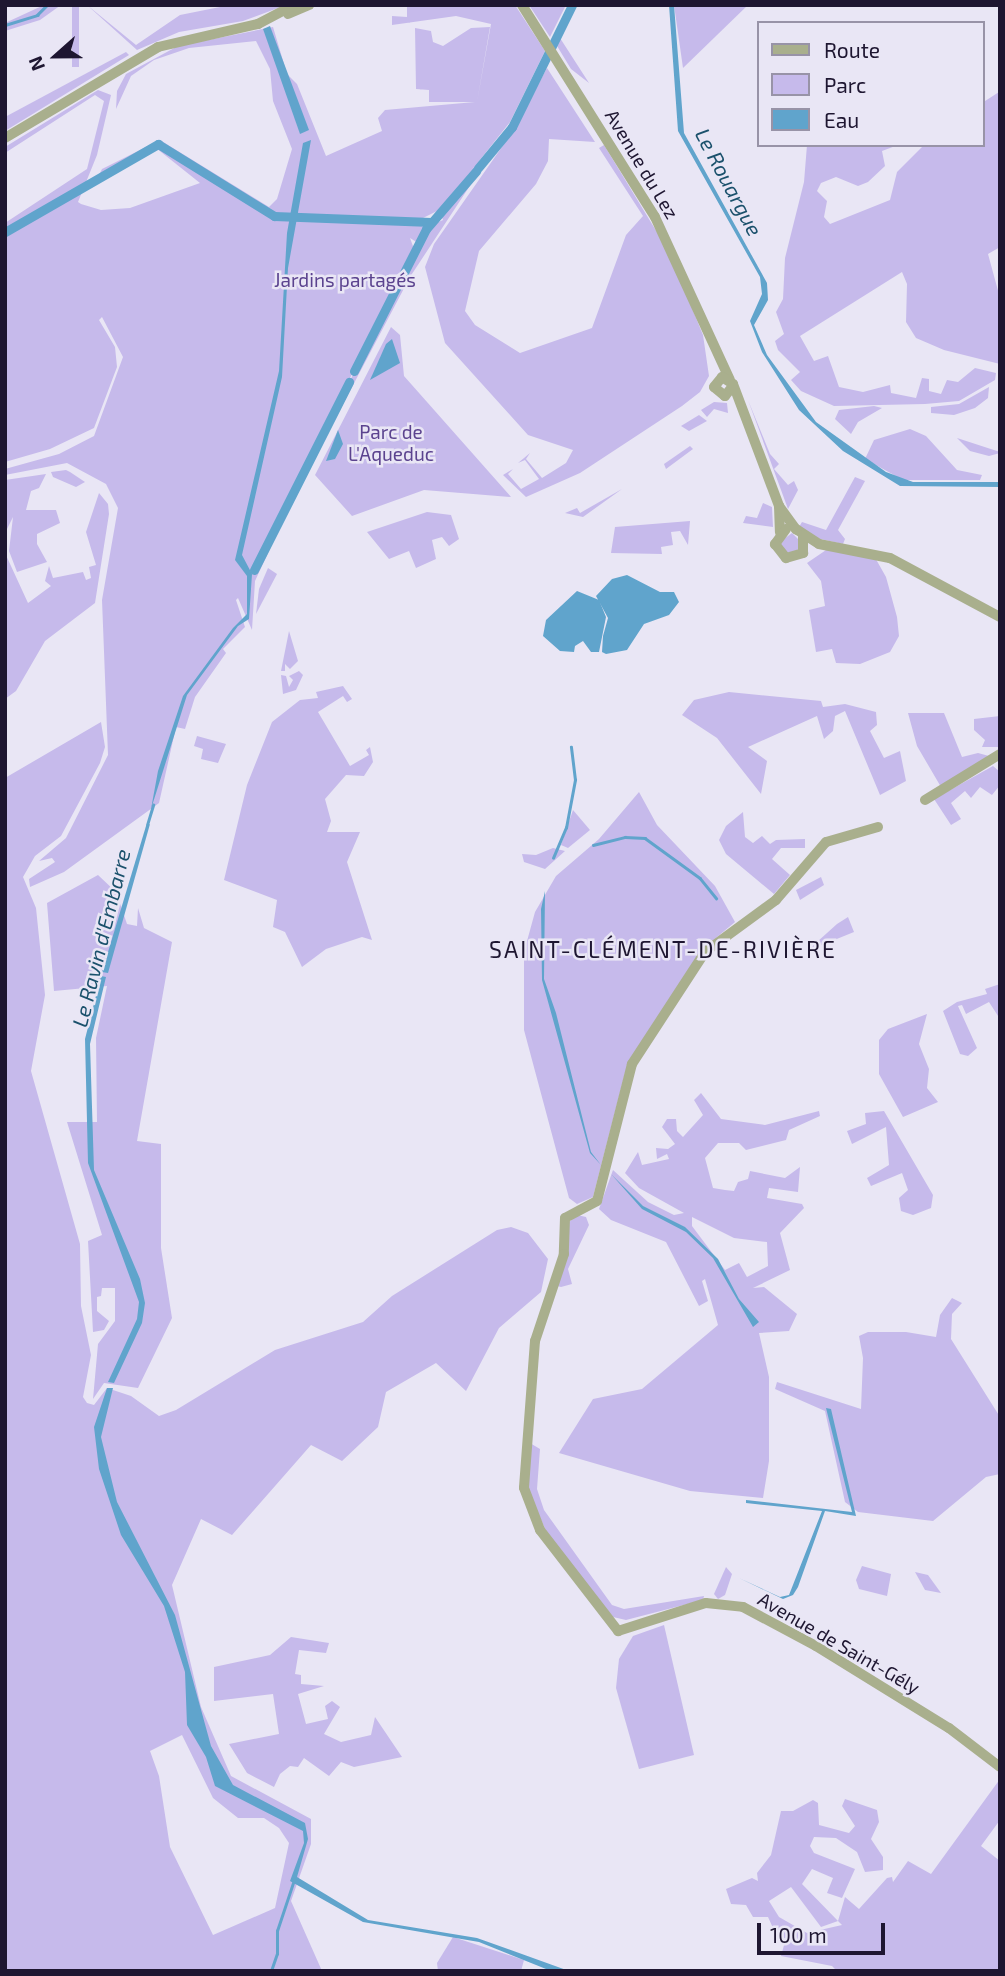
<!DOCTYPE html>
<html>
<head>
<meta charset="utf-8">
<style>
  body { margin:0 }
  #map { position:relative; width:1005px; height:1976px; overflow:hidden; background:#e9e6f5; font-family:"Exo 2",sans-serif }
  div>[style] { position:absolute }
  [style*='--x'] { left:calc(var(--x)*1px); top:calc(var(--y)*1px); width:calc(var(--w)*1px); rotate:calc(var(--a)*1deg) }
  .green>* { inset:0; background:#c6baeb; transform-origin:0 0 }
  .water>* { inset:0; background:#60a4cc }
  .stream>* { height:2.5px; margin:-1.25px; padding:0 1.25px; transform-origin:1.25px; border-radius:1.25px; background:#60a4cc }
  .canal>* { height:9px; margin:-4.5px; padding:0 4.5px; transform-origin:4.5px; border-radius:4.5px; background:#60a4cc }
  .minor>* { height:10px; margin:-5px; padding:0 5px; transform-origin:5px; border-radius:5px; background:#a9af8d }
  span { translate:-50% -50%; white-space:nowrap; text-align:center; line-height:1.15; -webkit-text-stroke:5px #e9e6f5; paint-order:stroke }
  .street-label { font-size:19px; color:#1e1631 }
  .park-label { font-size:19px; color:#5b438f }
  .water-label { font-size:21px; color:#1b516c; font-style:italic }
  .quarter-label { font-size:23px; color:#1e1631; letter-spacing:2px }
  .frame { position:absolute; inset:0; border:7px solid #1e1631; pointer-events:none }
  .legend { position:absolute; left:757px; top:21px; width:228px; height:126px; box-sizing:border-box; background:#e9e6f5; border:2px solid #9893a7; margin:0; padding:9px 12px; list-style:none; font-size:21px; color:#1e1631 }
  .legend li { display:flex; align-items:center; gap:14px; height:35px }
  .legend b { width:35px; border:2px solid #9893a7 }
  .north { position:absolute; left:21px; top:21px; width:70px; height:70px; -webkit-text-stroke:5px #e9e6f5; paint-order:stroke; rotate:249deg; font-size:19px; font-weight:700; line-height:28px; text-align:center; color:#1e1631 }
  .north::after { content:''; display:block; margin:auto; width:24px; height:32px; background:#1e1631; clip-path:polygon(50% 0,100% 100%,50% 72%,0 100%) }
  .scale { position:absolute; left:757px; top:1923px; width:128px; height:32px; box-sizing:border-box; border:4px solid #1e1631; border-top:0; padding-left:9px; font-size:21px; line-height:24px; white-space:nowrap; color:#1e1631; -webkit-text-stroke:5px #e9e6f5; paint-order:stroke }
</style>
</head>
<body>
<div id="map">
  <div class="green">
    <i style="clip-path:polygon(44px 5px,61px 5px,40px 20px,5px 31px,5px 23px)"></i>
    <i style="left:72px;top:5px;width:7px;height:62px"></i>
    <i style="clip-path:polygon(87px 5px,136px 45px,180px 15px,230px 5px,286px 5px,243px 21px,179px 32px,137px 50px)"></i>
    <i style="clip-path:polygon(evenodd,407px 5px,515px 5px,545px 51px,510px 122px,479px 161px,477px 175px,410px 277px,293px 499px,255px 581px,252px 630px,238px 598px,236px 600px,245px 627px,223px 649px,226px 653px,195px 697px,185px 729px,176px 727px,159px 803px,64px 872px,30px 887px,29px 879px,55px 862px,52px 858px,39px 861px,66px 838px,108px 755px,102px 600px,118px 508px,106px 484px,67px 463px,5px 475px,5px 469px,59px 454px,94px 436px,123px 357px,102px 317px,99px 320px,115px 347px,117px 367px,94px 428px,50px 449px,5px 462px,5px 223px,87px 169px,104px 101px,95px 95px,5px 153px,5px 147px,98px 90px,111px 95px,97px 155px,78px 202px,81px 204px,101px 210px,130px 208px,200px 183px,156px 148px,96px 181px,102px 169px,160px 140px,269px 207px,277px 199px,292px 149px,273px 101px,270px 69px,256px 41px,189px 48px,154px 60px,131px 76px,116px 109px,117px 91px,126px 74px,178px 46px,273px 27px,287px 74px,297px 84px,326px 156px,382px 131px,378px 118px,385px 110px,475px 102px,429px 102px,429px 90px,416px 89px,415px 28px,431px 31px,433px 42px,443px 46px,471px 28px,490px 27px,477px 102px,491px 24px,456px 16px,392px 25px,392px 16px,407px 17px,407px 5px,439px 210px,443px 220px,431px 225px,423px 237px,303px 473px,414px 249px,410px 238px,418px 243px,425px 225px,419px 220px,439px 210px)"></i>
    <i style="clip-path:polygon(529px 5px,566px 5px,550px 37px)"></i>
    <i style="clip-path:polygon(570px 5px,575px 5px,560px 38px,589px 83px,571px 69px,554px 41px)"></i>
    <i style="clip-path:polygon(674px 5px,748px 5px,683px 68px)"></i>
    <i style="clip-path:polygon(126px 52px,129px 55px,5px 131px,5px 117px)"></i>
    <i style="clip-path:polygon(547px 68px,595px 142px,549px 139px,548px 161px,536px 184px,479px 251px,465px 311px,475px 325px,520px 353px,592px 328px,626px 235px,643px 216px,599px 148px,604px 145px,669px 252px,703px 335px,709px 376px,700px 392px,682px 406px,580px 473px,526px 497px,503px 475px,513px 469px,508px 474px,521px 489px,539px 479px,525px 460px,518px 463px,530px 453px,526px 459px,542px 478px,566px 463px,573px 450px,528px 435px,445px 343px,425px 267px,434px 244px,511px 134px)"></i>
    <i style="clip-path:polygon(999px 92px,1000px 247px,988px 254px,1000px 298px,1000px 364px,944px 350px,916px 338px,906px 322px,907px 284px,902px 272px,800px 336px,814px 361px,828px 356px,839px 387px,863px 392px,890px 385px,891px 393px,916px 398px,922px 378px,929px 379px,929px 391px,941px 394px,947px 380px,958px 382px,975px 368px,996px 373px,995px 380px,959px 401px,925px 404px,834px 406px,801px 391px,791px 380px,800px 372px,778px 350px,775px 341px,784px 334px,776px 312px,783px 299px,785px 258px,804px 182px,807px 145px,898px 145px,882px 151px,885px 166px,868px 182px,858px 186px,836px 177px,821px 183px,817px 191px,827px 201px,824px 217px,830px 224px,890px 200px,897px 172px,924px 145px,982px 145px,982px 103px)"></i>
    <i style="clip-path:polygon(391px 327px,400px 335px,404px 376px,511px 497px,424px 490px,352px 516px,315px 475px)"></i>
    <i style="clip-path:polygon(989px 387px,988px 398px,975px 408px,954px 415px,931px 413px,931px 407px,959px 404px)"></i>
    <i style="clip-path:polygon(748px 400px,770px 454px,779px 464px,774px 469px,788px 485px,794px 481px,798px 490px,788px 509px)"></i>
    <i style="clip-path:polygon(714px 402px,727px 403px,728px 413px,714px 409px,707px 417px,701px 410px)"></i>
    <i style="clip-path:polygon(874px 406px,882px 408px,858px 422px,851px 434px,835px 419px,839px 410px)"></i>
    <i style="clip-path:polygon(699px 415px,707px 421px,689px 431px,681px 426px)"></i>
    <i style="clip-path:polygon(910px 429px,926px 436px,957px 470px,982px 475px,980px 480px,903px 480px,865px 459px,874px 440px)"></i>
    <i style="clip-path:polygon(957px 438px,1000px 452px,1000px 453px,989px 456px,970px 451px)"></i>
    <i style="clip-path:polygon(690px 446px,693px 449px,666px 469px,664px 464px)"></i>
    <i style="clip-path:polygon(66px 470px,70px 472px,85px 482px,76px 487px,53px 477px,51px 472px)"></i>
    <i style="clip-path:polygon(46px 474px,39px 488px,31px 491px,26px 510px,56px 510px,60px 523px,37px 534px,37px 544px,47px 562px,17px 572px,9px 551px,13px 517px,5px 533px,5px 480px)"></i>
    <i style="clip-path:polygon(855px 477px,865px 481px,838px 530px,845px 539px,843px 544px,816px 538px,799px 527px,802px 522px,826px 530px)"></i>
    <i style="clip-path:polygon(622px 489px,583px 517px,565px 513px,577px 508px,580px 513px)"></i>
    <i style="clip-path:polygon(99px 493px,108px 504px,109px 514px,95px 603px,45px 641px,16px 691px,5px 699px,5px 553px,28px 603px,51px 586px,45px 581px,49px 566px,53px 578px,83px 572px,86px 580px,91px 578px,89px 567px,96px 565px,86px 532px)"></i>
    <i style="clip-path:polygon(763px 503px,772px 507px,773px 527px,743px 523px,746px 516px,757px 518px)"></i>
    <i style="clip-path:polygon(427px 512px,451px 515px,459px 539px,449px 546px,442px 537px,432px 540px,436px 559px,416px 568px,409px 551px,389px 559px,367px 532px)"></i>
    <i style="clip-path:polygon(690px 521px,688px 545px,680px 531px,671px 532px,673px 545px,661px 547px,662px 554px,611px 553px,615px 527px)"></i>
    <i style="clip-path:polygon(792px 533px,802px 543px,795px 554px,784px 552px,780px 542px)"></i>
    <i style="clip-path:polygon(829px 548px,873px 554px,886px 577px,897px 617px,899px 636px,890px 652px,860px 664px,836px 663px,832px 649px,816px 652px,809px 610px,825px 606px,821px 581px,807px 563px)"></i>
    <i style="clip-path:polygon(268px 568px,277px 574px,256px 614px,259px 589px)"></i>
    <i style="clip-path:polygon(289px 631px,298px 661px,290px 669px,285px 664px,285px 671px,281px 671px)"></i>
    <i style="clip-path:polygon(299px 671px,303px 675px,296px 690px,283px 694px,281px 675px,286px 676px,289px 687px,293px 680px,289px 676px)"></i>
    <i style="clip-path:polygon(343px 686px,352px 699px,347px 702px,343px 696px,318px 712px,350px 766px,369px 755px,366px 750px,370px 747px,373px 762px,364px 776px,346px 775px,325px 799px,331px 821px,327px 832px,360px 832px,347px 862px,372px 940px,362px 937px,326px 949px,302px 967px,285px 932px,273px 927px,277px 900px,224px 880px,247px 785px,272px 722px,300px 700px,318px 698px,316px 692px)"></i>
    <i style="clip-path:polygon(729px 692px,821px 701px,823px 707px,845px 704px,876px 712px,877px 725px,870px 731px,884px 758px,900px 751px,906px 781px,880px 795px,845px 711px,835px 716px,833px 731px,824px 739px,817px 716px,748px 747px,767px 761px,761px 794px,717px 738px,682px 715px,694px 700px)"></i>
    <i style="clip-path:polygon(908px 713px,944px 713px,962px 757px,978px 753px,989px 756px,941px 787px,917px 746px)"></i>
    <i style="clip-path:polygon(1000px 716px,1000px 747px,982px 747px,985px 740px,974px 730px,974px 719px)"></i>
    <i style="clip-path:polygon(evenodd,101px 722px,105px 747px,100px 763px,61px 836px,35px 856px,23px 877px,36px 908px,45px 995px,31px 1071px,80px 1244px,81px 1306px,91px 1355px,83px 1397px,87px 1403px,94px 1405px,107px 1388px,131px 1396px,159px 1416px,176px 1410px,275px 1350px,363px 1322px,392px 1296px,497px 1230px,511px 1227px,528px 1233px,548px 1259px,541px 1292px,499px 1328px,466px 1391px,436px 1363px,386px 1392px,378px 1427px,342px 1461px,311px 1445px,232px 1535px,201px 1519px,172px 1585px,201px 1707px,231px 1776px,311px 1819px,311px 1844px,291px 1901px,322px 1971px,5px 1971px,5px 778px,101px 722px,182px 1735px,213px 1798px,238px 1818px,264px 1818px,279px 1828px,289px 1843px,275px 1908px,213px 1935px,170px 1847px,159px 1776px,150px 1751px,182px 1735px)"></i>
    <i style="clip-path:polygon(197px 736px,226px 744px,218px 763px,201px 759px,203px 749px,194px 746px)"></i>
    <i style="clip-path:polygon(993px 766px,1000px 772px,1000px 785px,992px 795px,980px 787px,971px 798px,965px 791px,951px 803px,961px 819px,951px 825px,934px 799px)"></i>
    <i style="clip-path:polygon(639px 792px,657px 825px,715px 886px,735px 922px,711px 942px,625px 1073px,593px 1197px,577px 1204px,569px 1198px,524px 1030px,524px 952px,535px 912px,556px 876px,599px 839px)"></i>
    <i style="clip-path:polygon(573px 810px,590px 830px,568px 848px,561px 845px)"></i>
    <i style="clip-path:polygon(743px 812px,745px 837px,753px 843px,762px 836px,770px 844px,776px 840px,805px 839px,805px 848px,781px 848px,772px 859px,790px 875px,774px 894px,726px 854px,719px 840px,726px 826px)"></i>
    <i style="clip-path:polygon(553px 848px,565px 851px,545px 869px,524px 862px,522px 854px,536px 855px)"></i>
    <i style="clip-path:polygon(98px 875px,116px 892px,127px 924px,137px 926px,138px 908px,144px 928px,172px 942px,137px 1141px,161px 1144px,161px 1248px,172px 1318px,138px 1388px,104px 1383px,93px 1399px,98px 1344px,115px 1321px,115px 1288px,102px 1288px,101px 1296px,97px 1297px,97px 1311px,109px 1321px,104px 1330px,93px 1332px,88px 1241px,102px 1235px,67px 1122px,97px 1122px,96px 1038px,107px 986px,54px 991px,47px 903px)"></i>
    <i style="clip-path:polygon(821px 877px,824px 885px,800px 900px,796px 890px)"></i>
    <i style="clip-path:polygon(848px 917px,854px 932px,807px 951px,837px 924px)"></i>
    <i style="clip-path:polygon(1000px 984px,1000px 1019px,989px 1002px,966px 1014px,962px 1005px,958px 1006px,977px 1048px,968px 1056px,960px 1054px,943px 1011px,957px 1002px,987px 994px,985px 989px)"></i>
    <i style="clip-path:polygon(927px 1014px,919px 1044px,929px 1069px,927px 1088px,938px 1102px,903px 1117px,879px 1074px,879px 1040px,888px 1029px)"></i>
    <i style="clip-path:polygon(evenodd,701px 1093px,721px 1119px,765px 1125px,819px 1111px,820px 1116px,789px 1130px,786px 1140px,746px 1150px,739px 1143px,718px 1143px,705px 1158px,713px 1188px,725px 1190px,734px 1191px,738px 1182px,748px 1179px,750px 1171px,785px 1178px,800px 1167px,798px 1192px,769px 1188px,767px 1198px,802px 1204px,804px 1208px,780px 1233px,790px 1270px,753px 1288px,764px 1287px,797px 1314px,789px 1331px,759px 1333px,769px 1377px,769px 1461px,763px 1498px,690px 1491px,559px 1453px,593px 1399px,642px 1389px,718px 1325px,705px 1279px,702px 1281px,708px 1301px,699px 1306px,666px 1242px,611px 1220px,599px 1209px,613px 1170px,648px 1202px,674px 1215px,684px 1213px,639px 1188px,625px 1173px,638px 1152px,642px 1165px,669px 1159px,667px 1154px,657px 1159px,656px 1148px,668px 1149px,675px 1144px,662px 1127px,667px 1119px,676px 1119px,677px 1131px,683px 1137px,703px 1115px,694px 1100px,701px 1093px,692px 1217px,734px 1238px,767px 1242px,768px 1266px,747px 1277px,739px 1263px,725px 1270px,692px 1226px,692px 1217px)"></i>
    <i style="clip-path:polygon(884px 1111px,933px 1195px,931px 1208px,913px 1215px,901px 1211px,899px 1198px,908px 1190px,902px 1173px,871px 1186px,867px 1178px,889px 1165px,886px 1127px,852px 1144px,847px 1131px,866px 1124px,865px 1113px)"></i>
    <i style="clip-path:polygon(577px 1215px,586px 1217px,589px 1225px,568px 1269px,572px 1284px,561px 1287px,557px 1286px,568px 1223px)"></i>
    <i style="clip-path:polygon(952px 1298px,962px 1303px,952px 1314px,951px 1339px,1000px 1417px,1000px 1474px,986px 1477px,933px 1521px,858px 1512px,845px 1502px,825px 1411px,775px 1389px,777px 1382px,861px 1409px,863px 1358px,859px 1336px,868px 1332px,906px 1332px,936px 1337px,940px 1315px)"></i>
    <i style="clip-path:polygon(530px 1443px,540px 1449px,537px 1489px,544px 1510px,612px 1605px,624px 1609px,704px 1596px,703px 1600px,626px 1620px,613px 1617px,550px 1540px,527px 1488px)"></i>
    <i style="clip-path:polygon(862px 1566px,891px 1574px,887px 1596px,859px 1589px,856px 1580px)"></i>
    <i style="clip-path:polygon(726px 1567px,732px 1574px,725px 1595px,718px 1599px,714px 1594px)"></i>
    <i style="clip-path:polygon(915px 1572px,928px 1575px,941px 1593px,925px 1590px)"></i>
    <i style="clip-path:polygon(664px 1625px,694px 1755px,639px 1769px,616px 1688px,619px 1659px,633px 1636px)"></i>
    <i style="clip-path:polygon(291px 1637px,329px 1643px,326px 1653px,299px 1650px,295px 1674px,301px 1675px,301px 1684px,324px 1686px,298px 1694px,306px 1724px,328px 1719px,325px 1706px,332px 1701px,340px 1707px,324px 1734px,341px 1742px,371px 1735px,375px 1717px,402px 1757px,354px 1767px,341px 1762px,329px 1776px,304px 1758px,298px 1767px,290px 1766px,280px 1774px,274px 1787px,247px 1773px,229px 1744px,279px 1734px,273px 1694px,214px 1701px,214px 1667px,270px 1655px)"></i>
    <i style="clip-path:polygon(evenodd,1000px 1779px,1000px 1820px,981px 1846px,1000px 1861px,1000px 1971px,837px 1971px,832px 1966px,781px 1956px,786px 1938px,778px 1939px,768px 1917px,753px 1917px,746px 1905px,731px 1904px,726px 1889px,752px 1878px,758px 1881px,757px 1873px,771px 1855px,781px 1811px,793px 1811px,813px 1800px,818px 1803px,819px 1825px,849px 1833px,855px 1826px,842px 1806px,845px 1799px,877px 1810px,879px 1822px,871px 1839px,883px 1857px,883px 1870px,865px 1872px,857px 1852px,836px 1838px,814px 1837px,810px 1846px,814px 1853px,855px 1869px,842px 1898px,827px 1893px,833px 1878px,812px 1869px,802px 1884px,838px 1921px,845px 1897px,859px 1909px,887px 1878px,892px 1877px,893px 1882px,908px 1861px,931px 1874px,1000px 1779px,791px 1887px,821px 1927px,838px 1921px,842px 1925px,807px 1933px,779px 1917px,769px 1901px,791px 1887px)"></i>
    <i style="clip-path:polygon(453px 1937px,524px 1960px,521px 1971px,438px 1971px,437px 1963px)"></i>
  </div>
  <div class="water">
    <i style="clip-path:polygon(669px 5px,674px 5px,684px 133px,767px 283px,768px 300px,754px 325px,767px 355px,816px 422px,886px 472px,913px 482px,1000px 482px,1000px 487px,900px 486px,843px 451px,799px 410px,762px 352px,750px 321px,762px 294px,760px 277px,678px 131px)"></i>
    <i style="clip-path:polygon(270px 26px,309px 130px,300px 134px,263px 29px)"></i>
    <i style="clip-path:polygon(311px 140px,288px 268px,282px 377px,242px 555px,252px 574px,249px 619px,238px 626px,187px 695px,151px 809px,158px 771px,183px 696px,233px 628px,247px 614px,247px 576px,235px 560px,279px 371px,287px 233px,303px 143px)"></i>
    <i style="clip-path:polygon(392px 339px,400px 363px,370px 380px,386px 344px)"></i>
    <i style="clip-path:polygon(338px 430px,343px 444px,335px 459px,326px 461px)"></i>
    <i style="clip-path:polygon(627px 575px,660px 592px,674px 592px,679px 602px,669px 615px,644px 624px,627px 650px,606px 654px,602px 652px,603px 636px,608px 618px,596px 596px,612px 579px)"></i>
    <i style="clip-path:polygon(577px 591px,599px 600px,606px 617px,599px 652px,591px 652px,583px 641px,575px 646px,574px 652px,560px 651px,543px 636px,546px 620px)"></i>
    <i style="clip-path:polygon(150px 824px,108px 973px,102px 972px,146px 826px)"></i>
    <i style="clip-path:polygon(545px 891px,544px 979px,556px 1013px,591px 1152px,601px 1165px,590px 1153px,542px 980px,541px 909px)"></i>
    <i style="clip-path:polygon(101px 976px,106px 977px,90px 1044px,94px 1170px,140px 1279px,145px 1303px,142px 1323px,114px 1383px,108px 1382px,137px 1319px,139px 1302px,88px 1163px,85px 1039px)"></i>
    <i style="clip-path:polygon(611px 1174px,643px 1206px,685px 1227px,718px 1259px,739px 1299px,759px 1322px,753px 1327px,713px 1258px,686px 1232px,642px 1209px)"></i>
    <i style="clip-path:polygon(107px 1388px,113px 1388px,101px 1437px,117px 1502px,175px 1615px,211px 1746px,233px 1785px,305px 1823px,308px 1839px,297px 1877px,368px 1920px,477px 1938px,569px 1971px,551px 1971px,479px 1942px,363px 1922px,290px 1881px,304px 1843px,303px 1831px,215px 1786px,206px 1757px,187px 1725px,185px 1672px,164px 1606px,121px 1535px,99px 1469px,94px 1427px)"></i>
    <i style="clip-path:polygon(826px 1408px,831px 1409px,856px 1516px,825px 1511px,798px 1587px,793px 1595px,783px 1599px,739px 1578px,780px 1597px,789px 1595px,822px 1511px,746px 1503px,746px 1500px,852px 1512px)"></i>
  </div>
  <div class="stream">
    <i style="--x:5;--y:25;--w:34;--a:-17"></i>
    <i style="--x:37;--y:15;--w:14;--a:-45"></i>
    <i style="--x:147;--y:825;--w:21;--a:-73"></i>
    <i style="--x:593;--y:845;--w:33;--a:-14"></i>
    <i style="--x:625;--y:837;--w:20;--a:3"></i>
    <i style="--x:645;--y:838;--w:68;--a:36"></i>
    <i style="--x:700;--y:878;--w:26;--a:51"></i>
    <i style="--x:553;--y:858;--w:33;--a:-67"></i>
    <i style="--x:566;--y:828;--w:49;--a:-79.4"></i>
    <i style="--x:575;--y:780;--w:33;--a:-97"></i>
    <i style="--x:271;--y:1971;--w:18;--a:-71"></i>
    <i style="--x:277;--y:1954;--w:23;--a:-90"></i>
    <i style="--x:277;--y:1931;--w:54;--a:-71.6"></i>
  </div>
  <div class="canal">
    <i style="--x:478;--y:168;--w:53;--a:-50.3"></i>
    <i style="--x:512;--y:127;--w:136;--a:-63.8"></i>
    <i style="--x:5;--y:232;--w:177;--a:-29.9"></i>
    <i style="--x:158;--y:144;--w:137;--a:31.8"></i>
    <i style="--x:274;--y:216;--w:157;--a:2.2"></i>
    <i style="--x:354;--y:371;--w:159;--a:-63.1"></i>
    <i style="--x:426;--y:229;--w:77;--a:-49.2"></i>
    <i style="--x:254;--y:570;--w:211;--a:-63.2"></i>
  </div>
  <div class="minor">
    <i style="--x:522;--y:5;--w:250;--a:57.9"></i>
    <i style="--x:655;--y:217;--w:179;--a:65.3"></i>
    <i style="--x:288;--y:14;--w:23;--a:-23"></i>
    <i style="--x:5;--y:138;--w:178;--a:-30.7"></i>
    <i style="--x:158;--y:47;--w:103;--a:-13"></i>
    <i style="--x:258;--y:24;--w:41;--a:-27.8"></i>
    <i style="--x:733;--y:386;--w:13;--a:129"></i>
    <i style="--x:725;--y:396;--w:14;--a:-141"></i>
    <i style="--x:714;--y:387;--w:13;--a:-51"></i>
    <i style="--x:722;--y:377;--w:13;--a:32"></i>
    <i style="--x:733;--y:384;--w:130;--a:69.3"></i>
    <i style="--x:779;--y:506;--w:26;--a:88"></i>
    <i style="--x:779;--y:506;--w:29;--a:54"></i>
    <i style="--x:796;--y:529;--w:27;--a:33"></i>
    <i style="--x:819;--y:544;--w:72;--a:11.2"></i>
    <i style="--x:890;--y:558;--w:125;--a:28.2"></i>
    <i style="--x:786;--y:529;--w:19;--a:126"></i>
    <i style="--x:775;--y:544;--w:18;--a:52"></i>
    <i style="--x:786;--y:558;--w:18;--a:-16"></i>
    <i style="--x:803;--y:553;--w:18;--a:-90"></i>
    <i style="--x:925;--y:800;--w:88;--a:-31.5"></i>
    <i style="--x:878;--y:827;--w:54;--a:163.9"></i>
    <i style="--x:826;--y:842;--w:77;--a:130.8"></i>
    <i style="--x:776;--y:900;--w:88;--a:143.8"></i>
    <i style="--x:705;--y:952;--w:134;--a:123.1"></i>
    <i style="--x:632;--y:1064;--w:141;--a:104.3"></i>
    <i style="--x:597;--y:1201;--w:36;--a:152"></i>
    <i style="--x:565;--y:1218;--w:36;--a:92"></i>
    <i style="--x:564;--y:1254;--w:92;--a:108.4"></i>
    <i style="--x:535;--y:1341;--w:147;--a:94.3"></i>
    <i style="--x:524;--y:1488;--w:45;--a:69.1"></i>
    <i style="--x:540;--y:1530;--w:128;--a:52.3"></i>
    <i style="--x:618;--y:1631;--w:92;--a:-17.7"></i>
    <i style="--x:706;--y:1603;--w:37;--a:6"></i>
    <i style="--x:743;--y:1607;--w:83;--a:28.1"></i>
    <i style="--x:816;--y:1646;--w:156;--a:31.7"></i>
    <i style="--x:949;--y:1728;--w:64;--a:37.4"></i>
  </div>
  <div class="street-label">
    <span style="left:642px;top:164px;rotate:59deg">Avenue du Lez</span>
    <span style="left:839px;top:1643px;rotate:30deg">Avenue de Saint-Gély</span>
  </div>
  <div class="park-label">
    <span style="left:345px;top:280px">Jardins partagés</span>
    <span style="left:391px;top:443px">Parc de<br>L'Aqueduc</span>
  </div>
  <div class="water-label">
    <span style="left:729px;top:182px;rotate:62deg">Le Rouargue</span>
    <span style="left:101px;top:938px;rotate:-76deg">Le Ravin d'Embarre</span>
  </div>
  <div class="quarter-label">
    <span style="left:663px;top:949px">SAINT-CLÉMENT-DE-RIVIÈRE</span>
  </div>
  <div class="frame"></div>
  <ul class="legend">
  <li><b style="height:9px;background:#a9af8d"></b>Route</li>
  <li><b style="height:19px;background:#c6baeb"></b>Parc</li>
  <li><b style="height:19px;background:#60a4cc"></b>Eau</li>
  </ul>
  <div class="north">N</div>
  <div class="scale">100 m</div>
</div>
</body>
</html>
